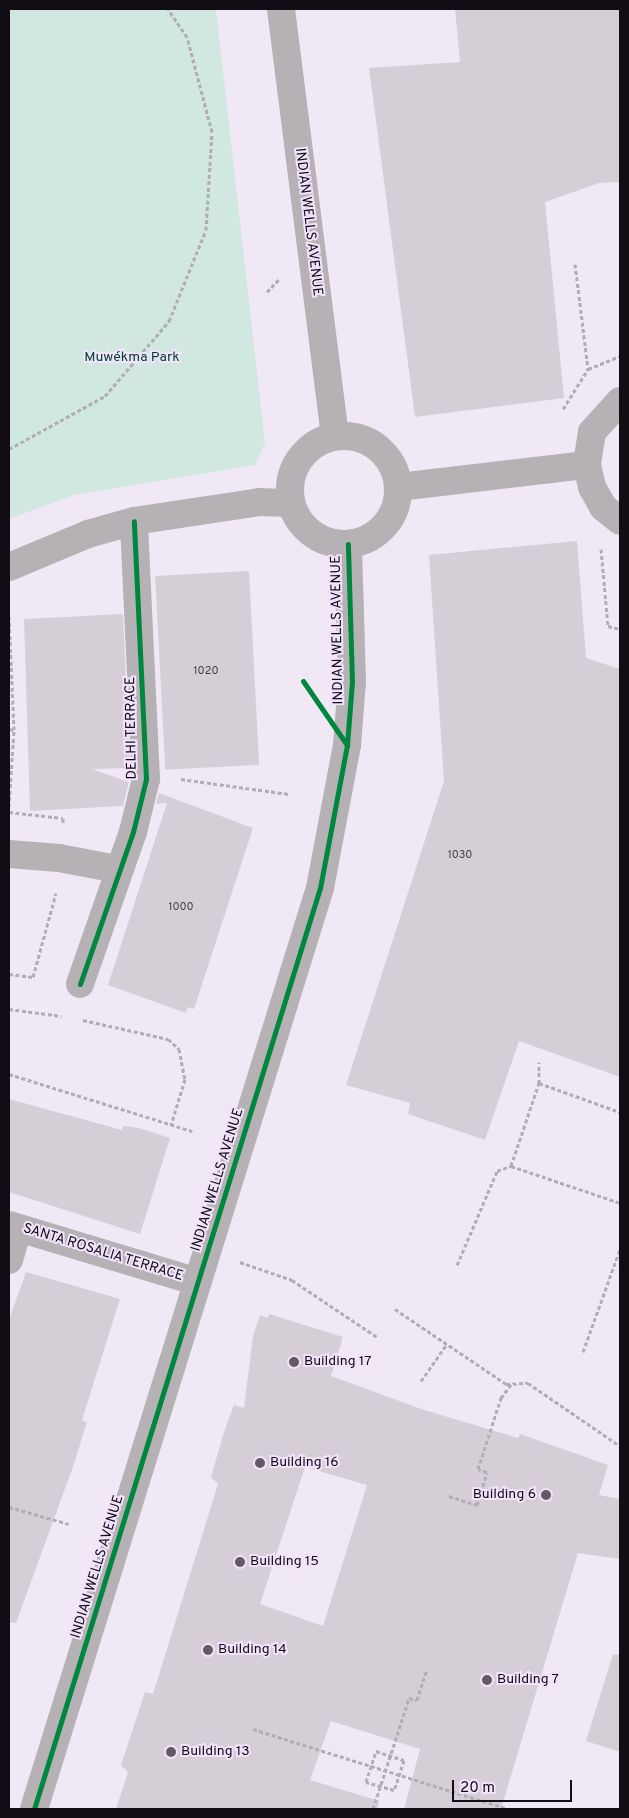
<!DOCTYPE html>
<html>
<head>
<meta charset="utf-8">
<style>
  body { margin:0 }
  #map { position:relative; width:629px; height:1818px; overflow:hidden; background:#f0e9f5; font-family:Overpass,sans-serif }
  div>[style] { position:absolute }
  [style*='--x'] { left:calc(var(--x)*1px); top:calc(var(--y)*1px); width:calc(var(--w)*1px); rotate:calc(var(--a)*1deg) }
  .green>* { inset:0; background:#d0e8e0 }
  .building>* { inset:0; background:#d6ced7; transform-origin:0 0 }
  .path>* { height:3px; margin-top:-1.5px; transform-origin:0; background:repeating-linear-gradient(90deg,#b1adb2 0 4px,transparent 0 6.5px) }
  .minor>* { height:28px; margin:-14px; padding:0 14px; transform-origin:14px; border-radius:14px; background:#b6b1b4 }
  .minor>.ring { margin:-14px; padding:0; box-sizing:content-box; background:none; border:28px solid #b6b1b4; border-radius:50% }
  .cycleway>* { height:5px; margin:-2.5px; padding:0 2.5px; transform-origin:2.5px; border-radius:2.5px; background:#00873e }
  .dots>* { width:14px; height:14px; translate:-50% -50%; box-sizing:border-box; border:2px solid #f1e3fb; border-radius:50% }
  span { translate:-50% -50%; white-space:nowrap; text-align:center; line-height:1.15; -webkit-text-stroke:4px #f1e3fb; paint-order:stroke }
  .number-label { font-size:11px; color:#433d46 }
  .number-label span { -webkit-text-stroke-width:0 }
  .street-label { font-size:14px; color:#120d15 }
  .park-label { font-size:14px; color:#00422b }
  .poi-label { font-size:14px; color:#120d15 }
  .left { translate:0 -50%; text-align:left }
  .right { translate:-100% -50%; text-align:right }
  .frame { position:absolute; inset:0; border:10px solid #120d15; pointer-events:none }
  .scale { position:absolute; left:452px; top:1780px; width:120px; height:22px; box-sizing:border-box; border:2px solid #120d15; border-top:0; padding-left:6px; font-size:15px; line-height:18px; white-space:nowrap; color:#120d15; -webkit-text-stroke:4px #f1e3fb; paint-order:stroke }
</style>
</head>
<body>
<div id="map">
  <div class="green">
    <i style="clip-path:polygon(9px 9px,216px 9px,265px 443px,255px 465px,74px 495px,9px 519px)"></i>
  </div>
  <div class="building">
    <i style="clip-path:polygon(455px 9px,620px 9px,620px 182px,599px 183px,545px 202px,564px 398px,415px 417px,369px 68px,460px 62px)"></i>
    <i style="clip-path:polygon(577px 541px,586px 658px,620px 669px,620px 1077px,519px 1041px,485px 1140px,408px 1114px,410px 1103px,346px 1085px,444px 781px,429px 555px)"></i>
    <i style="left:249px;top:571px;width:194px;height:94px;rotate:87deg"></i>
    <i style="clip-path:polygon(123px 614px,130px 768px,92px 769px,129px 782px,123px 806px,30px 811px,24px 619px)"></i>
    <i style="clip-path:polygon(159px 793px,253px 828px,194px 1009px,188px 1007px,186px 1013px,108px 985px,167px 803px,156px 804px)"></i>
    <i style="clip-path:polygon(9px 1099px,122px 1130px,123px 1126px,139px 1128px,170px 1138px,140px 1234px,9px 1192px)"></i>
    <i style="clip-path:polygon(26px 1272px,120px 1299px,82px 1420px,87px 1422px,74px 1464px,16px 1623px,9px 1622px,9px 1320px)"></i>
    <i style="clip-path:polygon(evenodd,269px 1314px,343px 1337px,331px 1376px,424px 1410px,518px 1438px,520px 1434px,608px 1465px,599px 1495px,620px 1499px,620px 1559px,578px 1553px,501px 1809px,404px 1809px,420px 1749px,331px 1721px,310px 1780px,379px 1801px,378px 1809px,116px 1809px,128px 1772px,121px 1765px,145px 1692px,153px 1694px,218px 1484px,211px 1477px,224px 1432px,234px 1405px,244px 1408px,253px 1336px,260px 1315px,268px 1318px,269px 1314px,305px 1467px,367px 1485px,323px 1626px,260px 1604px,305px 1467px)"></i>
    <i style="clip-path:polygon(613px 1654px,620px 1655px,620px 1752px,586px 1741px)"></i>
  </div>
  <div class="path">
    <i style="--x:575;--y:264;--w:106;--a:82.9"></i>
    <i style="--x:267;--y:292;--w:19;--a:-47"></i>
    <i style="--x:563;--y:409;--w:47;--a:-58"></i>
    <i style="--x:588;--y:369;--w:35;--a:-22"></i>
    <i style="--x:9;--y:449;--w:110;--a:-28.9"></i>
    <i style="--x:105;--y:396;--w:99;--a:-49.5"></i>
    <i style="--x:169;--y:321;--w:98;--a:-67.9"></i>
    <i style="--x:206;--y:230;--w:98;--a:-86.5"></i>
    <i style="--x:212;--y:132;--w:98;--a:-104.7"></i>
    <i style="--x:187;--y:37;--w:34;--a:-124"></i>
    <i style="--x:601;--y:549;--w:77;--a:84.8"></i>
    <i style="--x:608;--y:626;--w:12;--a:14"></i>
    <i style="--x:9;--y:729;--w:5;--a:11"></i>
    <i style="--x:181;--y:779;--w:109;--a:7.9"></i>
    <i style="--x:9;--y:807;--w:77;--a:-86.3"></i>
    <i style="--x:14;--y:730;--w:115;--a:-92.5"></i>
    <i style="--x:9;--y:812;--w:54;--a:6.3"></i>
    <i style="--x:63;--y:818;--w:5;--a:90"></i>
    <i style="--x:9;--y:974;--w:24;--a:7"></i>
    <i style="--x:33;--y:977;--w:87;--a:-74.7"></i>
    <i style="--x:9;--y:1009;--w:53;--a:7.5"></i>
    <i style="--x:83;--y:1020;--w:87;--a:12.6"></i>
    <i style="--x:168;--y:1039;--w:15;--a:42"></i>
    <i style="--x:179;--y:1049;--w:31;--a:79"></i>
    <i style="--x:185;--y:1079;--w:48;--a:106.9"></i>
    <i style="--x:9;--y:1074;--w:192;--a:17.3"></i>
    <i style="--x:539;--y:1083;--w:86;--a:19.7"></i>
    <i style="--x:511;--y:1166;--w:115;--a:18.7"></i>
    <i style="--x:240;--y:1262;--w:55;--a:19.1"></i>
    <i style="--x:292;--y:1280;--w:102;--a:33.8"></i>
    <i style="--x:457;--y:1265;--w:102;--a:-66.9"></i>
    <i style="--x:497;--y:1171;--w:15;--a:-20"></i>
    <i style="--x:511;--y:1166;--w:88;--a:-71.4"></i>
    <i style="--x:539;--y:1083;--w:21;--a:-90"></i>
    <i style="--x:395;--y:1309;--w:134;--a:34"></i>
    <i style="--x:506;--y:1384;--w:22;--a:-3"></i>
    <i style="--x:528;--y:1383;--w:112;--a:34.4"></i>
    <i style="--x:583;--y:1352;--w:109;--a:-70.2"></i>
    <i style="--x:421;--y:1381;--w:45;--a:-54.9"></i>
    <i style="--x:449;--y:1496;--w:29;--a:18"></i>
    <i style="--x:477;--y:1505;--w:34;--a:-73"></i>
    <i style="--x:487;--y:1472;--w:9;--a:-162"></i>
    <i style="--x:478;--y:1469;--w:75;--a:-72.1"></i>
    <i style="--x:501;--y:1398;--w:17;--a:-54"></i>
    <i style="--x:9;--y:1507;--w:62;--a:15.8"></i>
    <i style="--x:253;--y:1729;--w:268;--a:17.4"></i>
    <i style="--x:376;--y:1751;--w:29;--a:18"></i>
    <i style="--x:404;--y:1760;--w:32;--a:108"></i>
    <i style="--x:394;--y:1790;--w:29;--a:-164"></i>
    <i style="--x:366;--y:1782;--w:33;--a:-72"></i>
    <i style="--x:373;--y:1809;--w:117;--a:-72"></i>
    <i style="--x:409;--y:1698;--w:8;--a:14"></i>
    <i style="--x:417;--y:1700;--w:33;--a:-72"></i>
  </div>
  <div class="minor">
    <i style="--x:281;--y:9;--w:430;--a:82.8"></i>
    <i style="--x:620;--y:401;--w:42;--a:132.1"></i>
    <i style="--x:592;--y:432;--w:33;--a:99"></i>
    <i style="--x:587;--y:465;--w:23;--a:77"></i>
    <i style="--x:592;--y:487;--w:23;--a:61"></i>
    <i style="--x:603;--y:507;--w:22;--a:39"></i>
    <i class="ring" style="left:290px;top:436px;width:80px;height:80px"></i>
    <i style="--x:399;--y:487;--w:189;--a:-6.7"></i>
    <i style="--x:9;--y:567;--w:86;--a:-22.7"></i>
    <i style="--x:88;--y:534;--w:48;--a:-15.8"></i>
    <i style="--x:134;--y:521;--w:126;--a:-8.6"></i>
    <i style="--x:259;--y:502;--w:32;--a:2"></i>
    <i style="--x:9;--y:854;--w:50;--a:4.6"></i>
    <i style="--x:59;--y:858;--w:59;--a:10.7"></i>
    <i style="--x:80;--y:984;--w:161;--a:-70.8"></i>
    <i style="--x:133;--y:832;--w:55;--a:-76.2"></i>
    <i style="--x:146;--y:779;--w:258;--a:-92.7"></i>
    <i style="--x:9;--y:1225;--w:197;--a:16.8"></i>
    <i style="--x:9;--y:1260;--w:33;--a:-74"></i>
    <i style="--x:34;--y:1809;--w:964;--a:-72.75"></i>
    <i style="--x:320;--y:888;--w:146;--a:-79.3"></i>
    <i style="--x:347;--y:745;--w:63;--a:-85.5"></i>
    <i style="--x:352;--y:682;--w:138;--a:-91.7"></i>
  </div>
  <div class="cycleway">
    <i style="--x:303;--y:681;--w:78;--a:55.5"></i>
    <i style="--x:80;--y:984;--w:161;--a:-70.8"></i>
    <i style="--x:133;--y:832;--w:55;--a:-76.2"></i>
    <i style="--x:146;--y:779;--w:258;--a:-92.7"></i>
    <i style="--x:34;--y:1809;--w:964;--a:-72.75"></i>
    <i style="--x:320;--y:888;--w:146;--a:-79.3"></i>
    <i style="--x:347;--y:745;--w:63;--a:-85.5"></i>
    <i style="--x:352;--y:682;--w:138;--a:-91.7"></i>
  </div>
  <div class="dots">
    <i style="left:294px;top:1362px;background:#605a63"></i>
    <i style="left:260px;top:1463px;background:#605a63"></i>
    <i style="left:546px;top:1495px;background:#605a63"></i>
    <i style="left:240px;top:1562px;background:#605a63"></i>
    <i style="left:208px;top:1650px;background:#605a63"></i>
    <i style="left:487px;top:1680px;background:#605a63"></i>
    <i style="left:171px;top:1752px;background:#605a63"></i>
  </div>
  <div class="number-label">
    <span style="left:206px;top:671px">1020</span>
    <span style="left:460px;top:855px">1030</span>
    <span style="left:181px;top:907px">1000</span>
  </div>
  <div class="street-label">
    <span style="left:308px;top:222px;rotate:83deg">INDIAN WELLS AVENUE</span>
    <span style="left:338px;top:630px;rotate:-91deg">INDIAN WELLS AVENUE</span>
    <span style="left:132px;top:728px;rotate:-91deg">DELHI TERRACE</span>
    <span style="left:218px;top:1180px;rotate:-73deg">INDIAN WELLS AVENUE</span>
    <span style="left:103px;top:1253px;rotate:17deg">SANTA ROSALIA TERRACE</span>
    <span style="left:98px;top:1567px;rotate:-73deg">INDIAN WELLS AVENUE</span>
  </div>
  <div class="park-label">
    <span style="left:132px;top:358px">Muwékma Park</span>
  </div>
  <div class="poi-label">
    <span class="left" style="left:304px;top:1362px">Building 17</span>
    <span class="left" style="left:270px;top:1463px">Building 16</span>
    <span class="right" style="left:536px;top:1495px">Building 6</span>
    <span class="left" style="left:250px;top:1562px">Building 15</span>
    <span class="left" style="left:218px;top:1650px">Building 14</span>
    <span class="left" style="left:497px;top:1680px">Building 7</span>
    <span class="left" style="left:181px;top:1752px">Building 13</span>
  </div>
  <div class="frame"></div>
  <div class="scale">20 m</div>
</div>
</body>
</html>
